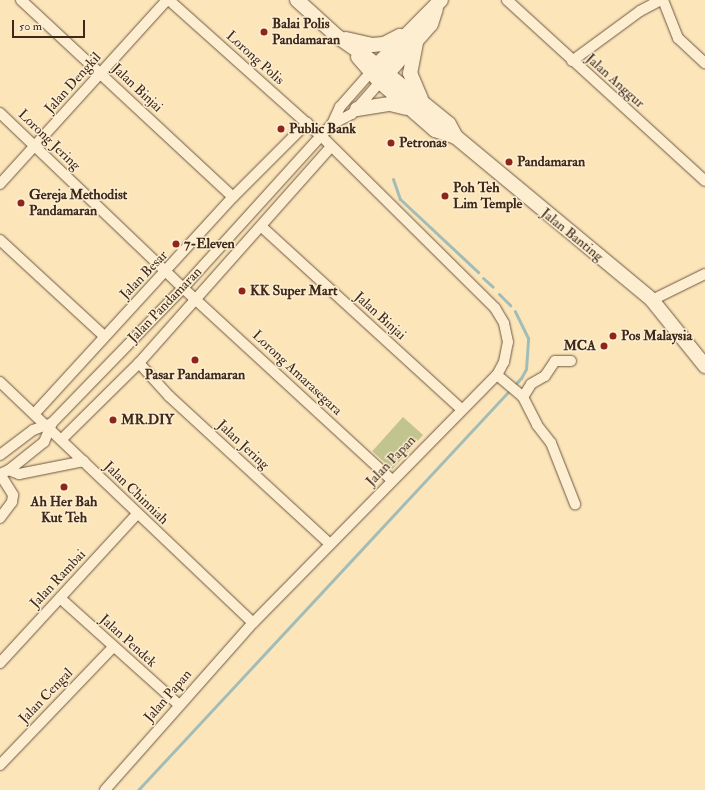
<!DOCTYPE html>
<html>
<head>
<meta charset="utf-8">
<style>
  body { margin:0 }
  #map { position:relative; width:705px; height:790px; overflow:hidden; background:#fce5b9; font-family:"IM FELL Double Pica",serif }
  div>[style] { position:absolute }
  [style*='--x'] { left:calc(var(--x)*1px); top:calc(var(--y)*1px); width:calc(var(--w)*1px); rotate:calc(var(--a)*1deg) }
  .green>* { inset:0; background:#c1c48e; transform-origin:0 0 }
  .stream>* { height:3px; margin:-1.5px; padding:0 1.5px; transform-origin:1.5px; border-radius:1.5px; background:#a2bdb8 }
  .roads { filter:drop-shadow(0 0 1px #6d5742) drop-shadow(0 0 1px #6d5742) }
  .street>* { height:10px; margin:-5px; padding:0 5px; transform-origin:5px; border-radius:5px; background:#fdeed2 }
  .secondary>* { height:14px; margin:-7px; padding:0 7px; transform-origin:7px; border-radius:7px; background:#fdeed2 }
  .dots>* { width:11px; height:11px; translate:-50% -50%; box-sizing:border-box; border:2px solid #fdeed2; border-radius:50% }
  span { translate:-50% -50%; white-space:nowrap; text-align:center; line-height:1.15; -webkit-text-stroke:3px #fdeed2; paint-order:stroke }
  .poi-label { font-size:14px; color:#3d281a; font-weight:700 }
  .left { translate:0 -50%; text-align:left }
  .right { translate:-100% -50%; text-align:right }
  .street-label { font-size:14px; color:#3d281a }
  .scale { position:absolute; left:12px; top:20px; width:73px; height:18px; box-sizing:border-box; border:2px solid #3d281a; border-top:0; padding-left:5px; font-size:12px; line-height:14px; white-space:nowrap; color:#3d281a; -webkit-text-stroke:3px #fdeed2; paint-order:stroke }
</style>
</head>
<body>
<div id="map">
  <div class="green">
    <i style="left:403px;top:417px;width:27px;height:46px;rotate:42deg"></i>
  </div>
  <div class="stream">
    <i style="--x:393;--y:179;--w:21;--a:71"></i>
    <i style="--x:400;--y:199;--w:107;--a:43.1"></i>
    <i style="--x:483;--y:278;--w:13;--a:42"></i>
    <i style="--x:499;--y:294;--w:16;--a:45"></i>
    <i style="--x:138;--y:790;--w:563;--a:-47.09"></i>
    <i style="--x:521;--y:378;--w:10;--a:-61"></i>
    <i style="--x:526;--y:369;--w:31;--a:-86"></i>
    <i style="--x:528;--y:338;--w:30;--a:-116"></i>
  </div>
  <div class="roads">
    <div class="street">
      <i style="--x:21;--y:0;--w:289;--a:42.9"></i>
      <i style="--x:507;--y:0;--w:268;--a:42.4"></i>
      <i style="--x:663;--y:0;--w:41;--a:68.5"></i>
      <i style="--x:678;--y:38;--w:37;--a:43"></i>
      <i style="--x:572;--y:61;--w:84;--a:-36.3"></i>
      <i style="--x:640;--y:11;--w:24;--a:-28"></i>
      <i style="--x:0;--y:113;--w:253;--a:43.7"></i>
      <i style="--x:183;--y:288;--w:284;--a:42.6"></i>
      <i style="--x:332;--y:124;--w:22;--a:-27"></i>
      <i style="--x:352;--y:114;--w:43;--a:-48.8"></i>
      <i style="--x:0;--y:184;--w:248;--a:-47.8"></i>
      <i style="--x:263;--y:228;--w:268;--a:42.4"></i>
      <i style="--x:0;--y:240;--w:142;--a:42.7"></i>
      <i style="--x:652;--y:300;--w:59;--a:-26.1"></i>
      <i style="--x:139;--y:363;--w:45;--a:47.7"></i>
      <i style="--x:169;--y:396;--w:219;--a:42.6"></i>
      <i style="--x:497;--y:375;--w:34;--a:40"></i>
      <i style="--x:523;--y:397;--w:31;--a:63"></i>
      <i style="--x:537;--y:425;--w:23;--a:52"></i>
      <i style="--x:551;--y:443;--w:66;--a:68.5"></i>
      <i style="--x:0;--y:382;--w:349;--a:43.6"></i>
      <i style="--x:523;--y:397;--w:15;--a:-58"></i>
      <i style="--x:531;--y:384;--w:16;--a:-30"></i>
      <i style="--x:545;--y:376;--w:18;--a:-56"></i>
      <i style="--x:555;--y:361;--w:16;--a:0"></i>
      <i style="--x:35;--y:413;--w:293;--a:-47.5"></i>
      <i style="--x:233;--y:197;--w:105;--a:-45"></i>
      <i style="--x:62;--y:439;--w:108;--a:-44.6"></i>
      <i style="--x:139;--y:363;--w:289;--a:-48.4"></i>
      <i style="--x:0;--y:455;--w:41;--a:-37.1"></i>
      <i style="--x:33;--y:430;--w:20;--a:-20"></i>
      <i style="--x:9;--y:470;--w:11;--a:22"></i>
      <i style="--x:19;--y:474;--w:66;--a:-11.3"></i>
      <i style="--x:0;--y:474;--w:10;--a:-24"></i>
      <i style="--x:9;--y:470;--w:45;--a:-38.7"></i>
      <i style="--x:44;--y:442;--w:21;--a:-67"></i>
      <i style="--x:52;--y:423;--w:188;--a:-45.9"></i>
      <i style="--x:183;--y:288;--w:205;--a:-47.8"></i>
      <i style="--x:321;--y:136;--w:16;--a:-47"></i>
      <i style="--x:332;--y:124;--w:19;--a:-65"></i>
      <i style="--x:340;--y:107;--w:45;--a:-48.6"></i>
      <i style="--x:0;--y:474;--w:25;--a:58"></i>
      <i style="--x:13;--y:495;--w:7;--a:98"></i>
      <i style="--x:12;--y:502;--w:20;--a:127"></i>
      <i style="--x:60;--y:598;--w:159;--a:41.9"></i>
      <i style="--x:0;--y:663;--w:202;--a:-47.4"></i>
      <i style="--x:0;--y:765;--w:163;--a:-46.2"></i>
      <i style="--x:105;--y:790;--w:223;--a:-48.5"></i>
      <i style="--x:253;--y:623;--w:348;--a:-45.5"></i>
      <i style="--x:497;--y:375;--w:15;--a:-62"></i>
      <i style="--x:504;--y:362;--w:20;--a:-79"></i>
      <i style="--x:508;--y:342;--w:19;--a:-102"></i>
      <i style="--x:504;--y:323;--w:17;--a:-121"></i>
      <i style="--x:495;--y:308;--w:245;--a:-135.3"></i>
      <i style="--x:321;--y:136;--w:204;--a:-138.2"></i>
    </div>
    <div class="secondary">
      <i style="--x:297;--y:0;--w:55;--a:42.1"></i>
      <i style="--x:338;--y:37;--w:32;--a:35"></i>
      <i style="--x:364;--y:55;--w:109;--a:39.1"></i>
      <i style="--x:449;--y:124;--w:15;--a:62"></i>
      <i style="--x:456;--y:137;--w:255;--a:39.7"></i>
      <i style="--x:652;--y:300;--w:85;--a:51.2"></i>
      <i style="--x:346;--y:39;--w:27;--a:13"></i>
      <i style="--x:372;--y:45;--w:12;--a:-5"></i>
      <i style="--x:384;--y:44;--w:18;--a:-27"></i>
      <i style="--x:416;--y:43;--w:31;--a:101"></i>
      <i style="--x:410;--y:73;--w:28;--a:67"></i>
      <i style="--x:358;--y:57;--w:33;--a:49"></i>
      <i style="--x:380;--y:82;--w:73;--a:41.1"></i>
      <i style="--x:435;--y:130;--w:22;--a:18"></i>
      <i style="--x:370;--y:72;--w:101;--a:-45.4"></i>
      <i style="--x:382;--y:80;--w:74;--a:-48.8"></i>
      <i style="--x:431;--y:24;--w:16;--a:-72"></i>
      <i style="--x:357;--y:109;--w:33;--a:-9"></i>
      <i style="--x:390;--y:104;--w:17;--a:13"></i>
    </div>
  </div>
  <div class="dots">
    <i style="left:264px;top:32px;background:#8f2418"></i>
    <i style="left:281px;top:129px;background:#8f2418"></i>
    <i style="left:391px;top:143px;background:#8f2418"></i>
    <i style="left:509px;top:162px;background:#8f2418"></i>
    <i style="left:445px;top:196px;background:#8f2418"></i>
    <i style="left:21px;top:203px;background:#8f2418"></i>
    <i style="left:176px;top:244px;background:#8f2418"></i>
    <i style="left:242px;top:291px;background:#8f2418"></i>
    <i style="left:613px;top:336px;background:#8f2418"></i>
    <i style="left:604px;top:346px;background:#8f2418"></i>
    <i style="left:195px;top:360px;background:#8f2418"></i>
    <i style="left:113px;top:420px;background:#8f2418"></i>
    <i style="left:64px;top:487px;background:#8f2418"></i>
  </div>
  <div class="poi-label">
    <span class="left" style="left:272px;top:32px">Balai Polis<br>Pandamaran</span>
    <span class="left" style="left:289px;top:129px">Public Bank</span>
    <span class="left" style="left:399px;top:143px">Petronas</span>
    <span class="left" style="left:517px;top:162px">Pandamaran</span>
    <span class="left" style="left:453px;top:196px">Poh Teh<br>Lim Temple</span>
    <span class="left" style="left:29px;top:203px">Gereja Methodist<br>Pandamaran</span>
    <span class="left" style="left:184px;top:244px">7-Eleven</span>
    <span class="left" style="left:250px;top:291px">KK Super Mart</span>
    <span class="left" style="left:621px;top:336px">Pos Malaysia</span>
    <span class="right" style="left:596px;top:346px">MCA</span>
    <span style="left:195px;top:375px">Pasar Pandamaran</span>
    <span class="left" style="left:121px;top:420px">MR.DIY</span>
    <span style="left:64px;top:510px">Ah Her Bah<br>Kut Teh</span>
  </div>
  <div class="street-label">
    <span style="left:255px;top:58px;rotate:42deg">Lorong Polis</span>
    <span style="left:615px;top:81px;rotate:42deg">Jalan Anggur</span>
    <span style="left:73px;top:83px;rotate:-48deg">Jalan Dengkil</span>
    <span style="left:137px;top:88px;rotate:43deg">Jalan Binjai</span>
    <span style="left:49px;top:140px;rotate:44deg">Lorong Jering</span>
    <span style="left:572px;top:235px;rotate:39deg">Jalan Banting</span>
    <span style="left:144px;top:275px;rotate:-46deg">Jalan Besar</span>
    <span style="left:165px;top:305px;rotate:-46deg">Jalan Pandamaran</span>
    <span style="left:380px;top:316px;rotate:42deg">Jalan Binjai</span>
    <span style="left:297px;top:373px;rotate:43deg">Lorong Amarasegara</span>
    <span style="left:243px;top:445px;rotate:43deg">Jalan Jering</span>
    <span style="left:391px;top:461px;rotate:-46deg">Jalan Papan</span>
    <span style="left:136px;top:493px;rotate:44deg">Jalan Chinniah</span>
    <span style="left:58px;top:579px;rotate:-47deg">Jalan Rambai</span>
    <span style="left:128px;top:641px;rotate:42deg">Jalan Pendek</span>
    <span style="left:46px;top:696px;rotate:-46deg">Jalan Cengal</span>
    <span style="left:168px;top:696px;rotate:-49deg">Jalan Papan</span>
  </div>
  <div class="scale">50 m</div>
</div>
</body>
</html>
